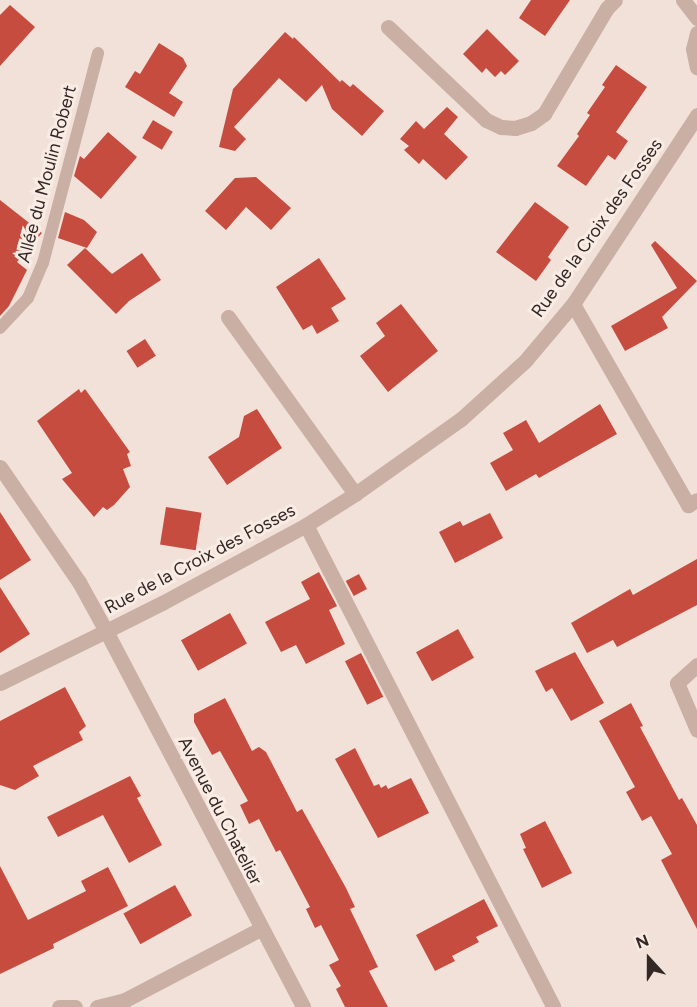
<!DOCTYPE html>
<html>
<head>
<meta charset="utf-8">
<style>
  body { margin:0 }
  #map { position:relative; width:697px; height:1007px; overflow:hidden; background:#f1e1d8; font-family:Figtree,sans-serif }
  div>[style] { position:absolute }
  [style*='--x'] { left:calc(var(--x)*1px); top:calc(var(--y)*1px); width:calc(var(--w)*1px); rotate:calc(var(--a)*1deg) }
  .building>* { inset:0; background:#c74c40; transform-origin:0 0 }
  .service>* { height:12px; margin:-6px; padding:0 6px; transform-origin:6px; border-radius:6px; background:#c9afa4 }
  .minor>* { height:15px; margin:-7.5px; padding:0 7.5px; transform-origin:7.5px; border-radius:7.5px; background:#c9afa4 }
  span { translate:-50% -50%; white-space:nowrap; text-align:center; line-height:1.15; -webkit-text-stroke:6px #f9ece4; paint-order:stroke }
  .street-label { font-size:18px; color:#342826 }
  .north { position:absolute; left:619px; top:929px; width:60px; height:60px; -webkit-text-stroke:4px #f9ece4; paint-order:stroke; rotate:339deg; font-size:16px; font-weight:700; line-height:24px; text-align:center; color:#342826 }
  .north::after { content:''; display:block; margin:auto; width:21px; height:27px; background:#342826; clip-path:polygon(50% 0,100% 100%,50% 72%,0 100%) }
</style>
</head>
<body>
<div id="map">
  <div class="building">
    <i style="clip-path:polygon(531px 0,570px 0,545px 36px,519px 18px)"></i>
    <i style="clip-path:polygon(10px 5px,35px 27px,0 66px,0 15px)"></i>
    <i style="clip-path:polygon(487px 29px,519px 61px,505px 75px,501px 71px,495px 77px,486px 68px,482px 73px,463px 54px)"></i>
    <i style="clip-path:polygon(285px 32px,293px 39px,294px 37px,340px 82px,342px 80px,350px 87px,353px 84px,384px 111px,362px 136px,332px 109px,322px 85px,306px 102px,279px 78px,234px 127px,246px 139px,235px 151px,219px 147px,233px 89px)"></i>
    <i style="clip-path:polygon(159px 43px,183px 58px,187px 66px,169px 93px,183px 102px,174px 117px,125px 87px,135px 71px,140px 74px)"></i>
    <i style="clip-path:polygon(616px 65px,647px 87px,616px 132px,628px 141px,615px 160px,608px 155px,586px 186px,557px 166px,579px 136px,577px 134px,590px 115px,587px 113px,605px 87px,602px 85px)"></i>
    <i style="clip-path:polygon(447px 107px,458px 117px,444px 134px,468px 157px,446px 180px,423px 159px,419px 164px,404px 150px,409px 146px,400px 139px,416px 121px,424px 129px)"></i>
    <i style="left:153px;top:120px;width:23px;height:21px;rotate:31deg"></i>
    <i style="clip-path:polygon(108px 132px,137px 157px,101px 199px,74px 176px,80px 156px,84px 159px)"></i>
    <i style="clip-path:polygon(256px 177px,291px 208px,271px 230px,246px 207px,226px 230px,205px 211px,235px 178px)"></i>
    <i style="clip-path:polygon(0 200px,42px 233px,17px 262px,27px 270px,9px 306px,0 316px)"></i>
    <i style="clip-path:polygon(535px 202px,569px 227px,548px 257px,551px 260px,536px 281px,496px 252px)"></i>
    <i style="clip-path:polygon(65px 212px,84px 220px,97px 232px,87px 248px,58px 238px)"></i>
    <i style="clip-path:polygon(655px 241px,697px 281px,662px 317px,668px 328px,625px 351px,611px 326px,677px 288px,651px 245px)"></i>
    <i style="clip-path:polygon(85px 248px,112px 274px,142px 253px,161px 280px,129px 301px,116px 314px,67px 265px)"></i>
    <i style="clip-path:polygon(319px 258px,346px 299px,331px 308px,339px 321px,317px 334px,312px 325px,303px 330px,276px 287px)"></i>
    <i style="clip-path:polygon(401px 304px,438px 351px,388px 392px,360px 356px,385px 336px,376px 323px)"></i>
    <i style="left:145px;top:339px;width:20px;height:22px;rotate:57deg"></i>
    <i style="clip-path:polygon(79px 389px,81px 393px,85px 389px,130px 452px,127px 454px,131px 466px,123px 469px,130px 487px,114px 505px,107px 510px,103px 507px,94px 517px,62px 479px,72px 473px,37px 421px)"></i>
    <i style="clip-path:polygon(600px 404px,617px 434px,539px 478px,536px 474px,506px 491px,490px 463px,513px 450px,503px 433px,526px 420px,539px 443px)"></i>
    <i style="clip-path:polygon(257px 409px,282px 448px,227px 485px,208px 457px,239px 437px,244px 416px)"></i>
    <i style="left:166px;top:507px;width:36px;height:38px;rotate:9deg"></i>
    <i style="clip-path:polygon(0 512px,31px 560px,0 580px)"></i>
    <i style="clip-path:polygon(490px 513px,503px 538px,455px 563px,439px 532px,460px 521px,463px 526px)"></i>
    <i style="clip-path:polygon(697px 559px,697px 605px,617px 647px,613px 640px,587px 653px,571px 623px,630px 589px,633px 595px)"></i>
    <i style="clip-path:polygon(319px 572px,337px 606px,329px 610px,345px 644px,306px 664px,296px 645px,281px 652px,265px 622px,310px 599px,301px 582px)"></i>
    <i style="left:359px;top:574px;width:17px;height:15px;rotate:62deg"></i>
    <i style="clip-path:polygon(0 587px,30px 634px,0 653px)"></i>
    <i style="left:230px;top:613px;width:35px;height:56px;rotate:61deg"></i>
    <i style="left:458px;top:629px;width:33px;height:48px;rotate:61deg"></i>
    <i style="clip-path:polygon(575px 652px,604px 703px,571px 721px,552px 688px,546px 692px,535px 671px)"></i>
    <i style="left:361px;top:653px;width:49px;height:18px;rotate:63deg"></i>
    <i style="clip-path:polygon(65px 687px,86px 726px,79px 732px,83px 740px,33px 766px,39px 776px,15px 790px,0 785px,0 721px)"></i>
    <i style="clip-path:polygon(225px 698px,252px 751px,259px 747px,266px 752px,297px 812px,302px 809px,346px 888px,355px 907px,350px 909px,378px 967px,369px 971px,388px 1007px,345px 1007px,336px 989px,341px 986px,329px 965px,339px 960px,321px 925px,315px 928px,306px 909px,310px 907px,280px 850px,276px 852px,259px 819px,249px 824px,240px 805px,248px 801px,220px 751px,212px 755px,194px 722px,194px 714px)"></i>
    <i style="clip-path:polygon(631px 703px,643px 726px,640px 727px,664px 772px,679px 800px,682px 798px,697px 825px,697px 929px,661px 860px,672px 854px,651px 816px,642px 821px,626px 792px,635px 787px,599px 721px)"></i>
    <i style="clip-path:polygon(355px 748px,374px 786px,379px 784px,381px 788px,386px 785px,388px 789px,411px 778px,429px 813px,378px 838px,335px 759px)"></i>
    <i style="clip-path:polygon(130px 776px,141px 796px,137px 798px,162px 845px,129px 863px,103px 815px,58px 837px,47px 817px)"></i>
    <i style="clip-path:polygon(545px 821px,572px 873px,542px 888px,523px 849px,526px 848px,520px 834px)"></i>
    <i style="clip-path:polygon(0 866px,28px 920px,86px 891px,81px 881px,108px 867px,128px 906px,53px 944px,54px 948px,0 974px)"></i>
    <i style="left:175px;top:885px;width:35px;height:59px;rotate:61deg"></i>
    <i style="clip-path:polygon(484px 899px,498px 926px,476px 937px,479px 942px,452px 956px,455px 961px,435px 971px,416px 935px)"></i>
  </div>
  <div class="service">
    <i style="--x:0;--y:328;--w:41;--a:-47"></i>
    <i style="--x:28;--y:298;--w:38;--a:-67"></i>
    <i style="--x:43;--y:263;--w:217;--a:-75.3"></i>
  </div>
  <div class="minor">
    <i style="--x:683;--y:0;--w:23;--a:52"></i>
    <i style="--x:388;--y:27;--w:135;--a:43.5"></i>
    <i style="--x:486;--y:120;--w:17;--a:25"></i>
    <i style="--x:501;--y:127;--w:14;--a:4"></i>
    <i style="--x:515;--y:128;--w:17;--a:-17"></i>
    <i style="--x:531;--y:123;--w:16;--a:-35"></i>
    <i style="--x:544;--y:114;--w:123;--a:-59.3"></i>
    <i style="--x:607;--y:8;--w:11;--a:-45"></i>
    <i style="--x:697;--y:33;--w:16;--a:104"></i>
    <i style="--x:693;--y:49;--w:19;--a:78"></i>
    <i style="--x:573;--y:304;--w:232;--a:60.2"></i>
    <i style="--x:688;--y:505;--w:10;--a:-29"></i>
    <i style="--x:228;--y:317;--w:218;--a:54.3"></i>
    <i style="--x:0;--y:467;--w:140;--a:55.5"></i>
    <i style="--x:79;--y:582;--w:56;--a:61.1"></i>
    <i style="--x:106;--y:631;--w:63;--a:-26.6"></i>
    <i style="--x:162;--y:603;--w:164;--a:-28.4"></i>
    <i style="--x:306;--y:525;--w:58;--a:-32.3"></i>
    <i style="--x:355;--y:494;--w:130;--a:-35.3"></i>
    <i style="--x:461;--y:419;--w:86;--a:-42.2"></i>
    <i style="--x:525;--y:361;--w:75;--a:-49.9"></i>
    <i style="--x:573;--y:304;--w:226;--a:-56.7"></i>
    <i style="--x:306;--y:525;--w:541;--a:62.82"></i>
    <i style="--x:697;--y:665;--w:27;--a:138"></i>
    <i style="--x:677;--y:683;--w:51;--a:66.9"></i>
    <i style="--x:0;--y:683;--w:118;--a:-26.1"></i>
    <i style="--x:106;--y:631;--w:424;--a:62.3"></i>
    <i style="--x:59;--y:1007;--w:16;--a:0"></i>
    <i style="--x:97;--y:1007;--w:29;--a:-14"></i>
    <i style="--x:125;--y:1000;--w:153;--a:-27.7"></i>
  </div>
  <div class="street-label">
    <span style="left:47px;top:174px;rotate:-75deg">Allée du Moulin Robert</span>
    <span style="left:597px;top:228px;rotate:-55deg">Rue de la Croix des Fosses</span>
    <span style="left:200px;top:559px;rotate:-28deg">Rue de la Croix des Fosses</span>
    <span style="left:220px;top:811px;rotate:63deg">Avenue du Chatelier</span>
  </div>
  <div class="north">N</div>
</div>
</body>
</html>
